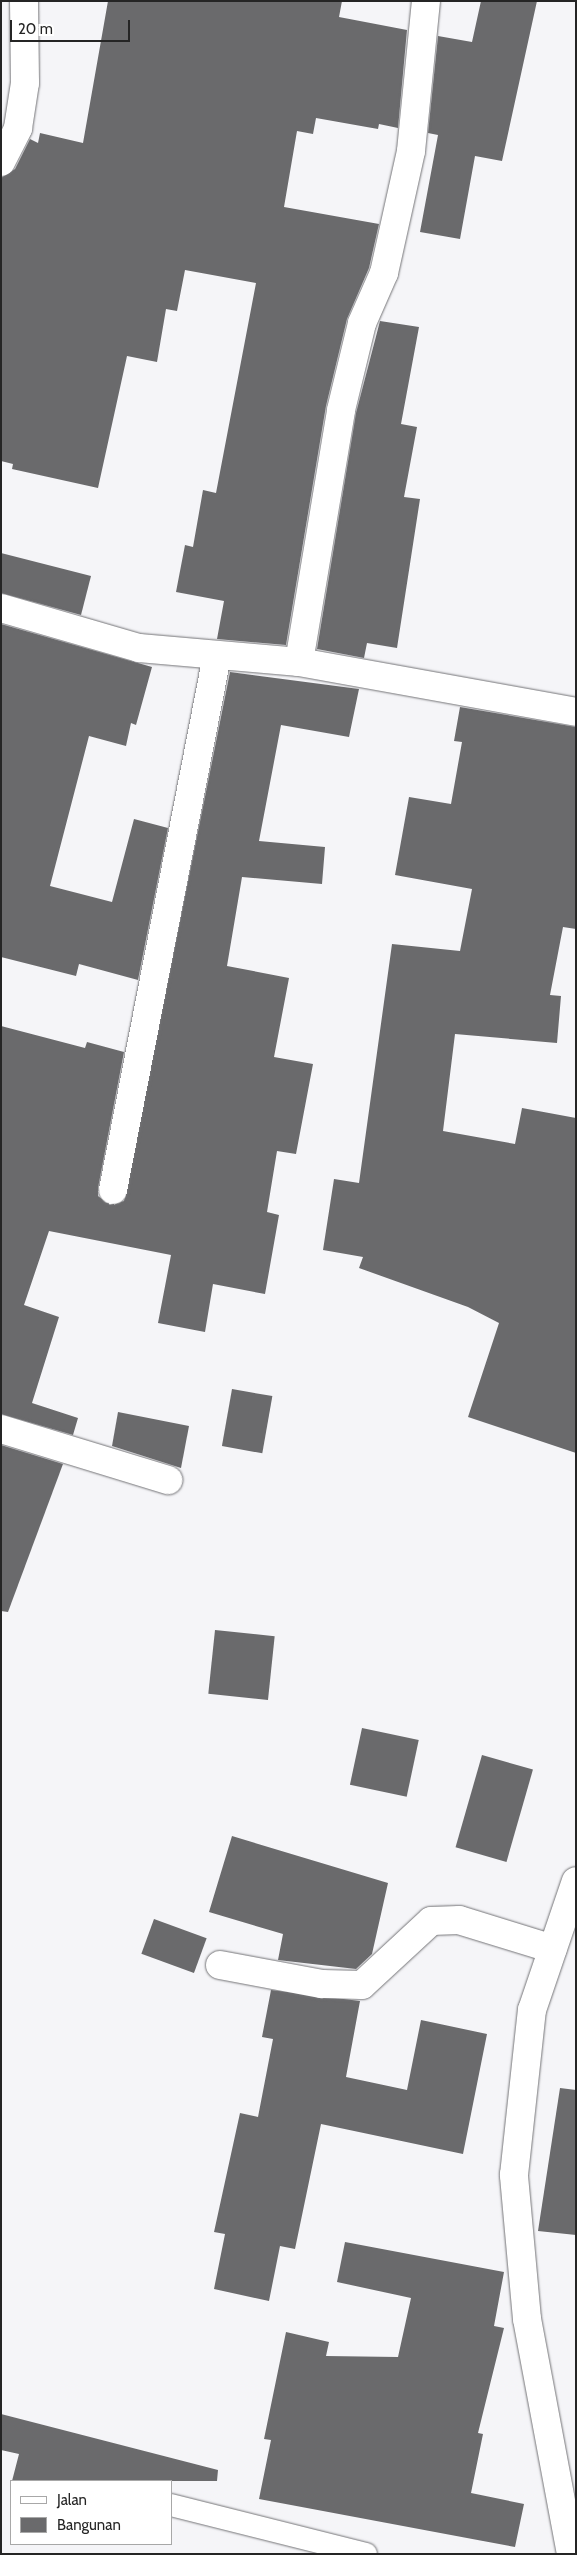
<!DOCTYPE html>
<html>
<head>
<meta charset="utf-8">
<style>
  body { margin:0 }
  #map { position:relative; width:577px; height:2555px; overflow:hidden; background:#f5f5f8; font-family:Cabin,sans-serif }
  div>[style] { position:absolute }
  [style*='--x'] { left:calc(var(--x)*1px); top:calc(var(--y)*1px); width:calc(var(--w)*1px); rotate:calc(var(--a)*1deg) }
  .building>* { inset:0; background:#6a6a6c; transform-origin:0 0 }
  .roads { filter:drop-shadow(0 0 1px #747477) drop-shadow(0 0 1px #747477) }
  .service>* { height:22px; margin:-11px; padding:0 11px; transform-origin:11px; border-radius:11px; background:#fff }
  .minor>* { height:28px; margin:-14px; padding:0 14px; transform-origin:14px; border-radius:14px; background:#fff }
  .tertiary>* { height:28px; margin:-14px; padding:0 14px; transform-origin:14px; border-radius:14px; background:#fff }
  span { translate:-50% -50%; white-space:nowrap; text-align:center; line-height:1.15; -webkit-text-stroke:5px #fff; paint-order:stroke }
  .frame { position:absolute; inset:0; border:2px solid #252525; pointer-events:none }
  .legend { position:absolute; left:10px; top:2480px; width:162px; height:65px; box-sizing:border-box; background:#fff; border:1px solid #a8a8a8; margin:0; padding:6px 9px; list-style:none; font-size:15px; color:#252525 }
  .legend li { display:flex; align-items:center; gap:10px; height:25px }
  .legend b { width:25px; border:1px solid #a8a8a8 }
  .scale { position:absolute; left:10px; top:20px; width:120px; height:22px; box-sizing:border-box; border:2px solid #252525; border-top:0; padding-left:6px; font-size:15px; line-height:18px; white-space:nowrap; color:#252525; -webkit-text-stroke:4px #fff; paint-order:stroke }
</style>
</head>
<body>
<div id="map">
  <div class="building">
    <i style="clip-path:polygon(108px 1px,342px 1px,339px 17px,407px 30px,398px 128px,379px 124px,378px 129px,316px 118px,313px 134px,297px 131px,284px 207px,379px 224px,369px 268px,347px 319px,326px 406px,286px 645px,217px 639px,224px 601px,176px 592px,185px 545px,193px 547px,203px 490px,216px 493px,256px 283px,185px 270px,177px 311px,166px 309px,157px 362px,127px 356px,98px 488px,12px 469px,13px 464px,1px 461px,1px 178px,15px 169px,30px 139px,38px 143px,40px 133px,83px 143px)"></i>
    <i style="clip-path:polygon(481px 1px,537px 1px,502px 161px,475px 156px,460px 239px,420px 232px,438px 135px,428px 133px,438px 36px,472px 42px)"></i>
    <i style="clip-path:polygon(380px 321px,419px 327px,401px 424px,417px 427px,404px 497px,420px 499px,397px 648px,367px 643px,364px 658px,317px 649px,356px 413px)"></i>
    <i style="clip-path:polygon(1px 553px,91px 576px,81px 615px,1px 593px)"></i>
    <i style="clip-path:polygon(1px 624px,152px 667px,136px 725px,131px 723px,126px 746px,89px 736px,50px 886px,112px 902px,134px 819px,168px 828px,138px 980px,79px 964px,76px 976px,1px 957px)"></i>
    <i style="clip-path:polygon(230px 672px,359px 689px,349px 737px,281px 725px,259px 841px,325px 847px,322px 884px,242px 877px,227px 966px,289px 978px,274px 1057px,313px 1064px,296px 1154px,277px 1151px,267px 1212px,279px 1215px,265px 1294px,213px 1284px,205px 1332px,158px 1323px,171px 1255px,49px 1231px,24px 1305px,59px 1317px,32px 1403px,78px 1418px,73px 1435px,1px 1414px,1px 1026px,85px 1048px,87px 1042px,124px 1052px,98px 1188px,98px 1196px,110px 1205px,124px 1201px)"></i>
    <i style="clip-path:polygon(460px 707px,576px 727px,576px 929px,563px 927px,550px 995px,561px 996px,557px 1043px,455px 1034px,443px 1131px,515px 1144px,522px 1108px,576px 1118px,576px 1453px,468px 1417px,499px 1323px,468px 1307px,359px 1268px,363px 1257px,323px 1250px,334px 1179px,359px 1183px,392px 944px,460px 951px,472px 889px,395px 875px,409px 797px,451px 804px,462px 742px,454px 741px)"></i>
    <i style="left:232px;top:1389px;width:41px;height:58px;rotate:10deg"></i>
    <i style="clip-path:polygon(118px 1412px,189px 1426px,181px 1468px,112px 1446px)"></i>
    <i style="clip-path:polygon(1px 1445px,63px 1464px,8px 1612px,1px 1611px)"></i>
    <i style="left:215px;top:1630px;width:60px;height:64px;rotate:6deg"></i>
    <i style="left:362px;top:1728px;width:58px;height:58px;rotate:12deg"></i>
    <i style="left:482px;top:1755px;width:53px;height:96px;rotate:16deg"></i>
    <i style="clip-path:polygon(232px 1836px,388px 1883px,372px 1954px,356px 1969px,278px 1960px,283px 1934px,209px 1912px)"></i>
    <i style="left:154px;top:1919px;width:56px;height:37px;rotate:20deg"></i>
    <i style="clip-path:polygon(271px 1990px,360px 2001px,346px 2077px,407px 2090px,421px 2020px,487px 2034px,463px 2154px,321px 2124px,295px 2249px,280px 2246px,269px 2301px,214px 2289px,225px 2234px,214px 2232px,240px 2113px,258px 2117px,273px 2039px,262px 2037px)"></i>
    <i style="clip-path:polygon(560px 2088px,576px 2090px,576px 2235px,538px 2231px)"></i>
    <i style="clip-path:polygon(345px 2242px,504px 2272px,494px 2326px,504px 2328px,478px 2433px,483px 2434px,471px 2493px,524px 2504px,515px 2547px,259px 2499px,271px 2440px,264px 2439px,286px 2332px,329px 2342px,326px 2356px,398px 2357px,411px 2298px,337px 2282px)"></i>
    <i style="clip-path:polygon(1px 2414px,218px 2470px,217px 2481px,12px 2481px,19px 2454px,1px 2450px)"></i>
  </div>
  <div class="roads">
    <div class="service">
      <i style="--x:171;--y:2505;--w:201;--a:14.1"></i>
    </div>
    <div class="minor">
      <i style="--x:1;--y:608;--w:144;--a:16.2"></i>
      <i style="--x:139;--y:648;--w:161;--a:5"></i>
      <i style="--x:299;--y:662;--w:281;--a:10.2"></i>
      <i style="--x:299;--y:662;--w:255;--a:-80.5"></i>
      <i style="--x:341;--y:410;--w:89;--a:-76.4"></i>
      <i style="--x:362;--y:323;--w:55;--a:-66.3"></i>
      <i style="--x:384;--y:273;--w:125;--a:-77.5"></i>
      <i style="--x:411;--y:151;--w:151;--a:-84.3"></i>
      <i style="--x:113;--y:1190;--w:544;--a:-78.98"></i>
      <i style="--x:1;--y:1429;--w:175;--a:17"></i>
      <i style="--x:220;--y:1965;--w:104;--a:10.6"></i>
      <i style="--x:322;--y:1984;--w:40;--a:1.4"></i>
      <i style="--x:362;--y:1985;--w:94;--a:-42.8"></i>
      <i style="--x:431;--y:1921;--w:28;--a:-2"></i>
      <i style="--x:459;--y:1920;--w:98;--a:17.1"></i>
      <i style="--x:571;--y:2554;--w:239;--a:-100.6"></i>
      <i style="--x:527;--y:2319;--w:145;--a:-95.2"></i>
      <i style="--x:514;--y:2175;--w:166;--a:-83.8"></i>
      <i style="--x:532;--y:2010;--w:136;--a:-71.2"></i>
    </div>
    <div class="tertiary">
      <i style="--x:1;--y:162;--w:38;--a:-63"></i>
      <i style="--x:18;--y:128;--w:46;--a:-81.2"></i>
      <i style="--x:25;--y:83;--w:82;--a:-90.7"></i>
    </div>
  </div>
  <div class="frame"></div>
  <ul class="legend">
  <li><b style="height:6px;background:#fff"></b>Jalan</li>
  <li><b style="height:14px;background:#6a6a6c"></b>Bangunan</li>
  </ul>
  <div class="scale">20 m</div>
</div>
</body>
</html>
